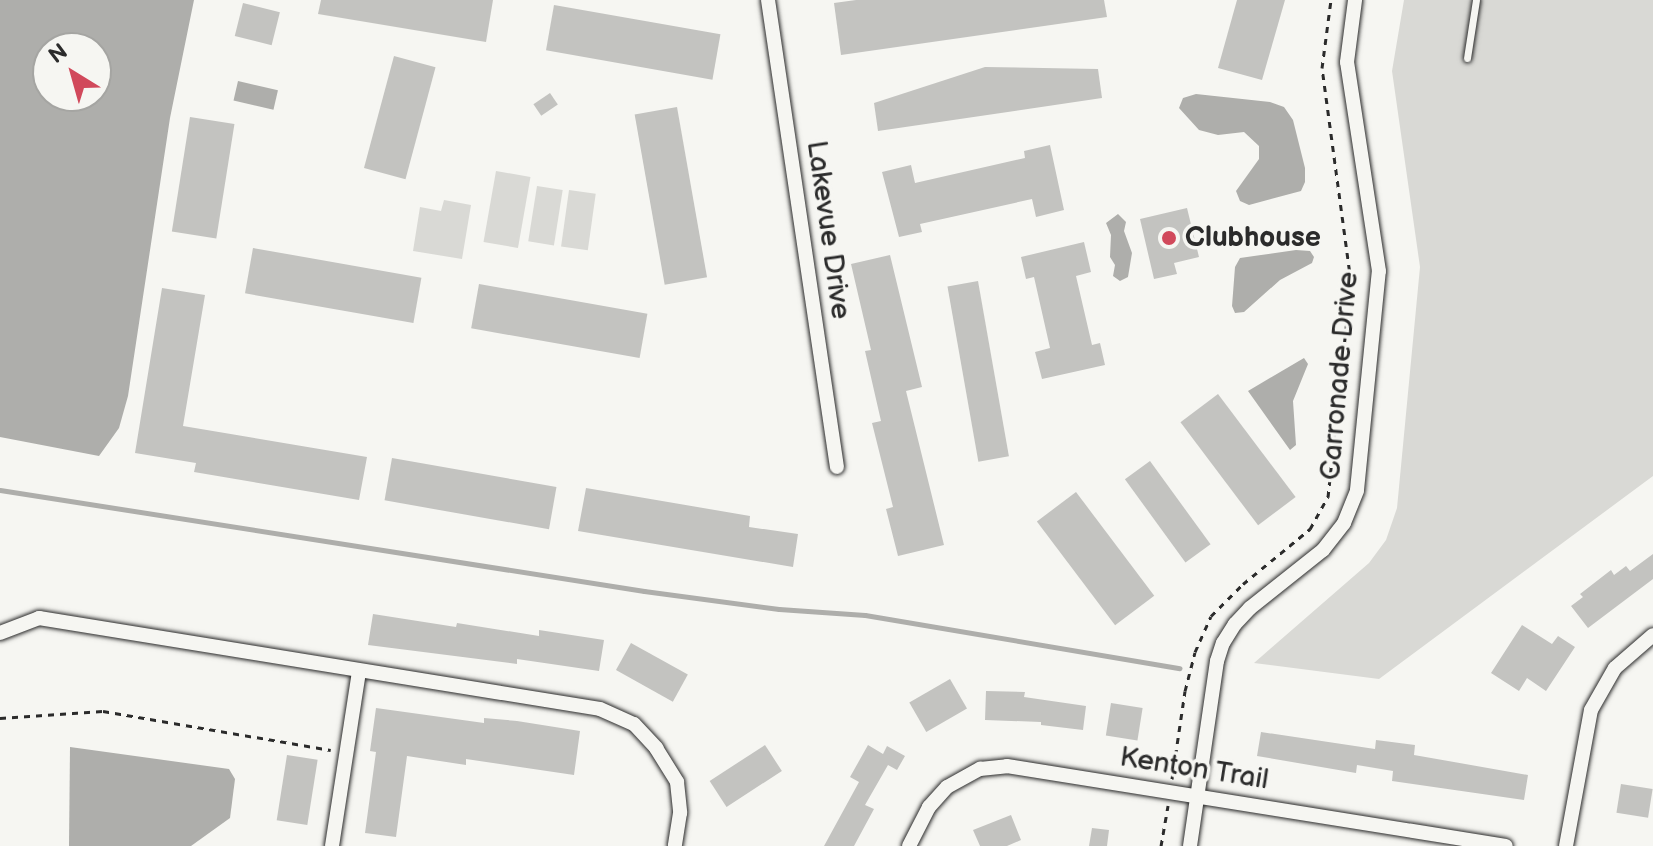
<!DOCTYPE html>
<html>
<head>
<meta charset="utf-8">
<style>
  body { margin:0 }
  #map { position:relative; width:1653px; height:846px; overflow:hidden; background:#f6f6f2; font-family:"Balsamiq Sans",sans-serif }
  div>[style] { position:absolute }
  [style*='--x'] { left:calc(var(--x)*1px); top:calc(var(--y)*1px); width:calc(var(--w)*1px); rotate:calc(var(--a)*1deg) }
  .green>* { inset:0; background:#d9d9d5; transform-origin:0 0 }
  .water>* { inset:0; background:#aeaeab; transform-origin:0 0 }
  .stream>* { height:5px; margin:-2.5px; padding:0 2.5px; transform-origin:2.5px; border-radius:2.5px; background:#aeaeab }
  .building>* { inset:0; background:#c3c3c0; transform-origin:0 0 }
  .path>* { height:3px; margin-top:-1.5px; transform-origin:0; background:repeating-linear-gradient(90deg,#2b2b2b 0 6px,transparent 0 12px) }
  .roads { filter:drop-shadow(0 0 2px #2b2b2b) drop-shadow(0 0 2px #2b2b2b) }
  .lane>* { height:7px; margin:-3.5px; padding:0 3.5px; transform-origin:3.5px; border-radius:3.5px; background:#f6f6f2 }
  .street>* { height:14px; margin:-7px; padding:0 7px; transform-origin:7px; border-radius:7px; background:#f6f6f2 }
  .dots>* { width:22px; height:22px; translate:-50% -50%; box-sizing:border-box; border:4px solid #f6f6f2; border-radius:50% }
  span { translate:-50% -50%; white-space:nowrap; text-align:center; line-height:1.15; -webkit-text-stroke:7px #f6f6f2; paint-order:stroke }
  .street-label { font-size:28px; color:#2b2b2b }
  .poi-label { font-size:28px; color:#2b2b2b; font-weight:700 }
  .left { translate:0 -50%; text-align:left }
  .north { position:absolute; left:32px; top:32px; width:80px; height:80px; box-sizing:border-box; background:#f6f6f2; border:2px solid #a5a5a2; border-radius:50%; rotate:323deg; font-size:22px; font-weight:700; line-height:32px; text-align:center; color:#2b2b2b }
  .north::after { content:''; display:block; margin:auto; width:28px; height:36px; background:#d1495b; clip-path:polygon(50% 0,100% 100%,50% 72%,0 100%) }
</style>
</head>
<body>
<div id="map">
  <div class="green">
    <i style="clip-path:polygon(1404px 0,1653px 0,1653px 476px,1379px 679px,1254px 663px,1369px 563px,1386px 540px,1397px 508px,1420px 267px,1392px 71px)"></i>
    <i style="left:496px;top:171px;width:35px;height:72px;rotate:10deg"></i>
    <i style="left:537px;top:186px;width:26px;height:56px;rotate:9deg"></i>
    <i style="left:569px;top:190px;width:27px;height:57px;rotate:8deg"></i>
    <i style="clip-path:polygon(444px 200px,471px 205px,462px 259px,413px 251px,420px 207px,441px 211px)"></i>
  </div>
  <div class="water">
    <i style="clip-path:polygon(evenodd,0 0,194px 0,170px 118px,128px 396px,119px 428px,99px 456px,0 437px,0 0,48px 48px,96px 48px,96px 96px,48px 96px,48px 48px)"></i>
    <i style="left:238px;top:81px;width:41px;height:20px;rotate:13deg"></i>
    <i style="clip-path:polygon(1196px 94px,1270px 102px,1284px 107px,1293px 120px,1305px 168px,1305px 182px,1301px 191px,1249px 205px,1240px 201px,1236px 191px,1259px 159px,1259px 146px,1244px 132px,1218px 135px,1199px 130px,1179px 108px,1183px 98px)"></i>
    <i style="clip-path:polygon(1118px 214px,1126px 222px,1124px 231px,1132px 253px,1128px 277px,1120px 281px,1113px 276px,1115px 265px,1110px 257px,1111px 235px,1106px 223px)"></i>
    <i style="clip-path:polygon(1296px 250px,1310px 251px,1314px 257px,1312px 263px,1280px 280px,1244px 312px,1235px 313px,1232px 306px,1235px 267px,1240px 258px)"></i>
    <i style="clip-path:polygon(1304px 358px,1308px 364px,1293px 401px,1296px 445px,1290px 450px,1248px 391px)"></i>
    <i style="clip-path:polygon(70px 747px,229px 769px,235px 779px,230px 818px,191px 846px,69px 846px)"></i>
  </div>
  <div class="stream">
    <i style="--x:0;--y:490;--w:652;--a:8.91"></i>
    <i style="--x:644;--y:591;--w:136;--a:7.6"></i>
    <i style="--x:779;--y:609;--w:86;--a:4"></i>
    <i style="--x:865;--y:615;--w:319;--a:9.6"></i>
  </div>
  <div class="building">
    <i style="clip-path:polygon(321px 0,493px 0,486px 42px,318px 14px)"></i>
    <i style="clip-path:polygon(856px 0,1104px 0,1107px 17px,841px 55px,834px 3px)"></i>
    <i style="clip-path:polygon(1237px 0,1285px 0,1262px 80px,1218px 68px)"></i>
    <i style="left:243px;top:3px;width:38px;height:34px;rotate:14deg"></i>
    <i style="left:554px;top:5px;width:169px;height:46px;rotate:10deg"></i>
    <i style="left:394px;top:56px;width:43px;height:116px;rotate:15deg"></i>
    <i style="clip-path:polygon(985px 67px,1098px 69px,1102px 98px,878px 131px,874px 103px)"></i>
    <i style="left:550px;top:93px;width:14px;height:20px;rotate:56deg"></i>
    <i style="left:677px;top:107px;width:173px;height:43px;rotate:80deg"></i>
    <i style="left:190px;top:117px;width:45px;height:116px;rotate:9deg"></i>
    <i style="clip-path:polygon(1050px 145px,1064px 210px,1036px 217px,1032px 199px,920px 224px,922px 232px,899px 237px,882px 172px,911px 165px,915px 183px,1025px 158px,1024px 151px)"></i>
    <i style="clip-path:polygon(1187px 208px,1199px 257px,1174px 263px,1177px 274px,1154px 279px,1140px 219px)"></i>
    <i style="clip-path:polygon(1084px 242px,1091px 272px,1076px 276px,1092px 345px,1100px 343px,1105px 365px,1042px 379px,1035px 352px,1050px 348px,1034px 277px,1026px 279px,1021px 257px)"></i>
    <i style="left:253px;top:248px;width:171px;height:46px;rotate:10deg"></i>
    <i style="clip-path:polygon(890px 255px,922px 387px,906px 391px,944px 545px,898px 556px,886px 509px,893px 507px,872px 423px,881px 421px,865px 351px,871px 350px,851px 264px)"></i>
    <i style="left:978px;top:281px;width:178px;height:31px;rotate:80deg"></i>
    <i style="left:479px;top:284px;width:171px;height:45px;rotate:10deg"></i>
    <i style="clip-path:polygon(162px 288px,205px 295px,183px 426px,367px 457px,359px 500px,194px 472px,196px 463px,135px 453px)"></i>
    <i style="left:1218px;top:394px;width:129px;height:47px;rotate:53deg"></i>
    <i style="left:392px;top:458px;width:167px;height:43px;rotate:10deg"></i>
    <i style="left:1150px;top:461px;width:103px;height:31px;rotate:54deg"></i>
    <i style="clip-path:polygon(586px 488px,750px 516px,749px 527px,798px 534px,793px 567px,578px 531px)"></i>
    <i style="left:1076px;top:492px;width:130px;height:49px;rotate:53deg"></i>
    <i style="clip-path:polygon(1653px 554px,1653px 579px,1588px 628px,1571px 606px,1583px 597px,1580px 594px,1611px 570px,1614px 575px,1626px 566px,1630px 571px)"></i>
    <i style="clip-path:polygon(373px 614px,456px 627px,457px 623px,539px 636px,539px 630px,604px 640px,599px 671px,517px 659px,517px 664px,368px 645px)"></i>
    <i style="clip-path:polygon(1522px 625px,1552px 644px,1558px 636px,1575px 647px,1546px 691px,1527px 678px,1519px 691px,1491px 673px)"></i>
    <i style="left:631px;top:643px;width:65px;height:31px;rotate:29deg"></i>
    <i style="left:950px;top:679px;width:34px;height:47px;rotate:60deg"></i>
    <i style="clip-path:polygon(986px 691px,1025px 692px,1024px 697px,1086px 706px,1083px 730px,1041px 725px,1041px 722px,985px 720px)"></i>
    <i style="left:1111px;top:703px;width:32px;height:33px;rotate:9deg"></i>
    <i style="clip-path:polygon(376px 708px,484px 723px,484px 718px,517px 721px,580px 731px,574px 775px,466px 759px,466px 765px,407px 756px,396px 837px,365px 833px,376px 752px,370px 751px)"></i>
    <i style="clip-path:polygon(1261px 732px,1375px 749px,1376px 740px,1415px 745px,1414px 755px,1528px 775px,1524px 800px,1392px 781px,1393px 771px,1357px 765px,1356px 773px,1257px 756px)"></i>
    <i style="left:765px;top:745px;width:31px;height:66px;rotate:57deg"></i>
    <i style="clip-path:polygon(868px 745px,883px 754px,887px 746px,905px 756px,897px 770px,888px 765px,865px 805px,874px 809px,854px 846px,824px 846px,859px 782px,850px 777px)"></i>
    <i style="left:287px;top:755px;width:31px;height:66px;rotate:9deg"></i>
    <i style="left:1621px;top:784px;width:32px;height:29px;rotate:9deg"></i>
    <i style="clip-path:polygon(1011px 815px,1021px 840px,1007px 846px,980px 846px,973px 830px)"></i>
    <i style="clip-path:polygon(1092px 828px,1109px 830px,1107px 846px,1089px 846px)"></i>
  </div>
  <div class="path">
    <i style="--x:0;--y:718;--w:103;--a:-3.9"></i>
    <i style="--x:103;--y:711;--w:231;--a:9.7"></i>
    <i style="--x:1172;--y:779;--w:89;--a:-81.6"></i>
    <i style="--x:1185;--y:691;--w:40;--a:-75.6"></i>
    <i style="--x:1195;--y:652;--w:39;--a:-66"></i>
    <i style="--x:1211;--y:616;--w:45;--a:-45"></i>
    <i style="--x:1243;--y:584;--w:87;--a:-39.4"></i>
    <i style="--x:1310;--y:529;--w:37;--a:-61"></i>
    <i style="--x:1328;--y:497;--w:216;--a:-83.9"></i>
    <i style="--x:1351;--y:282;--w:216;--a:-97.7"></i>
    <i style="--x:1322;--y:68;--w:69;--a:-82.5"></i>
    <i style="--x:1161;--y:846;--w:41;--a:-80.1"></i>
  </div>
  <div class="roads">
    <div class="lane">
      <i style="--x:1467;--y:58;--w:59;--a:-81.2"></i>
    </div>
    <div class="street">
      <i style="--x:768;--y:0;--w:472;--a:81.6"></i>
      <i style="--x:0;--y:633;--w:42;--a:-21"></i>
      <i style="--x:39;--y:618;--w:568;--a:9.21"></i>
      <i style="--x:600;--y:709;--w:37;--a:24"></i>
      <i style="--x:634;--y:724;--w:33;--a:47"></i>
      <i style="--x:656;--y:748;--w:40;--a:58"></i>
      <i style="--x:677;--y:782;--w:31;--a:84"></i>
      <i style="--x:680;--y:813;--w:33;--a:99"></i>
      <i style="--x:332;--y:846;--w:177;--a:-81.2"></i>
      <i style="--x:909;--y:846;--w:44;--a:-62.9"></i>
      <i style="--x:929;--y:807;--w:27;--a:-48"></i>
      <i style="--x:947;--y:787;--w:38;--a:-29"></i>
      <i style="--x:980;--y:769;--w:27;--a:-6"></i>
      <i style="--x:1007;--y:766;--w:505;--a:9.11"></i>
      <i style="--x:1190;--y:846;--w:187;--a:-81.7"></i>
      <i style="--x:1217;--y:661;--w:19;--a:-72"></i>
      <i style="--x:1223;--y:643;--w:22;--a:-58"></i>
      <i style="--x:1235;--y:624;--w:22;--a:-47"></i>
      <i style="--x:1250;--y:608;--w:93;--a:-38.5"></i>
      <i style="--x:1323;--y:550;--w:34;--a:-52"></i>
      <i style="--x:1344;--y:523;--w:35;--a:-68"></i>
      <i style="--x:1357;--y:490;--w:220;--a:-84.3"></i>
      <i style="--x:1379;--y:271;--w:211;--a:-98.7"></i>
      <i style="--x:1347;--y:62;--w:63;--a:-82.6"></i>
      <i style="--x:1566;--y:846;--w:138;--a:-79.6"></i>
      <i style="--x:1591;--y:710;--w:48;--a:-60.3"></i>
      <i style="--x:1615;--y:668;--w:50;--a:-41"></i>
    </div>
  </div>
  <div class="dots">
    <i style="left:1169px;top:238px;background:#d1495b"></i>
  </div>
  <div class="street-label">
    <span style="left:828px;top:230px;rotate:82deg">Lakevue Drive</span>
    <span style="left:1340px;top:376px;rotate:-85deg">Carronade Drive</span>
    <span style="left:1194px;top:769px;rotate:9deg">Kenton Trail</span>
  </div>
  <div class="poi-label">
    <span class="left" style="left:1185px;top:238px">Clubhouse</span>
  </div>
  <div class="north">N</div>
</div>
</body>
</html>
